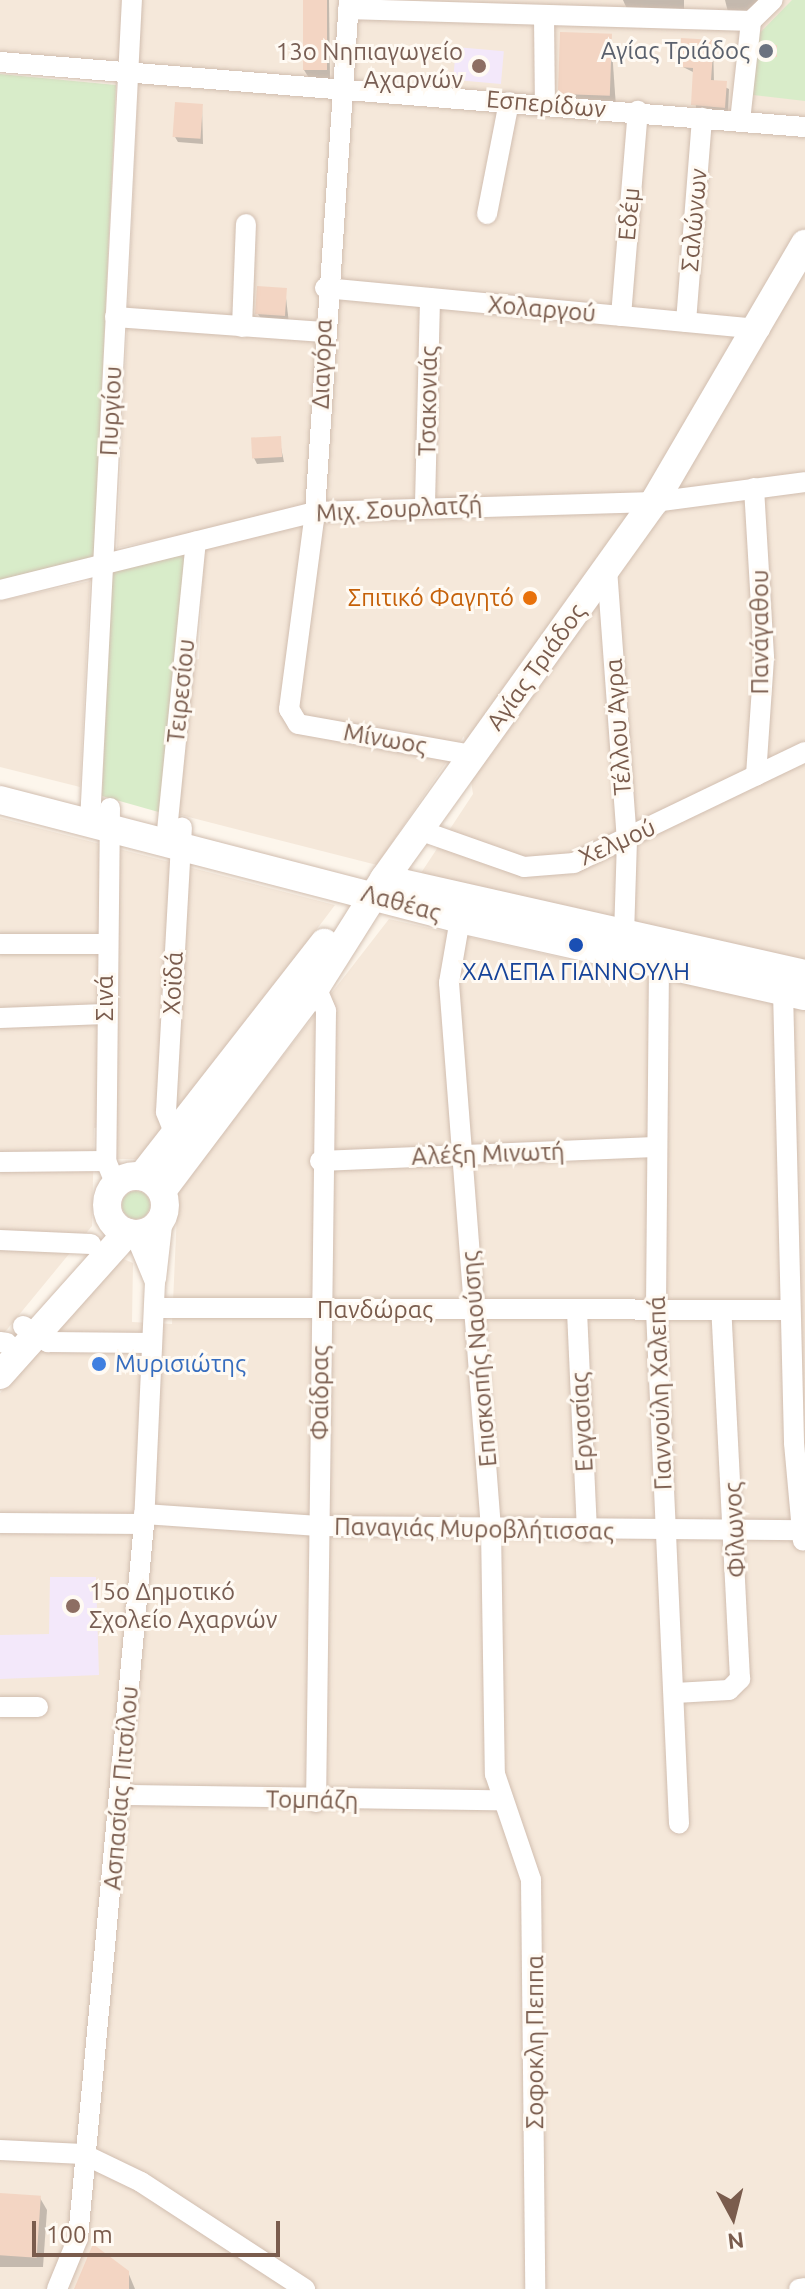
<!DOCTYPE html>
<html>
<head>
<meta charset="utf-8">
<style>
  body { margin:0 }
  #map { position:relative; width:805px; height:2289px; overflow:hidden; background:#fdf6ec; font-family:Ubuntu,sans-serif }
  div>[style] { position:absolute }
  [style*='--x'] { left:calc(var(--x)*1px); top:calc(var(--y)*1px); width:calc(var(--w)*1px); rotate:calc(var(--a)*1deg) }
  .residential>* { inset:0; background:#f5e8da }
  .education>* { inset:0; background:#f3e8fa; transform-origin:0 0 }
  .green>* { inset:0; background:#d8ecc9 }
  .round { border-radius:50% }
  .shadow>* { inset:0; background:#0003 }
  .building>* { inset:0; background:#f3d5c3; transform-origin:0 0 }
  .roads { filter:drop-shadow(0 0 2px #d1beb0) drop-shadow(0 0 2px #d1beb0) }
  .street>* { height:20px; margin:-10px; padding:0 10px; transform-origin:10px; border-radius:10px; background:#fff }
  .secondary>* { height:28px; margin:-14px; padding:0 14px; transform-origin:14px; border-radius:14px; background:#fff }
  .secondary>.ring { margin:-14px; padding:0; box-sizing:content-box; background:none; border:28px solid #fff; border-radius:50% }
  .dots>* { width:22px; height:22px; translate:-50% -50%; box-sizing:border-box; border:4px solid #fffaf3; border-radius:50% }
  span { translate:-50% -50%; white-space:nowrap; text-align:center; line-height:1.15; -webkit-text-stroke:6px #fffaf3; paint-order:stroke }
  .worship-label { font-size:24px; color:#5b616d }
  .right { translate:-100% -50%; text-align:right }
  .education-label { font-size:24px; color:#785e54 }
  .left { translate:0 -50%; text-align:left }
  .street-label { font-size:24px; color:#7a5c4d }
  .food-label { font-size:24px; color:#c56008 }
  .transit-label { font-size:24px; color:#164399 }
  .shop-label { font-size:24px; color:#366cbe }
  .north { position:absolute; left:693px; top:2177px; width:80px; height:80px; -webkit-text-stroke:6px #fffaf3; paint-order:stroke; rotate:173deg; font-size:22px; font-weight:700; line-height:32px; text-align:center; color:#7a5c4d }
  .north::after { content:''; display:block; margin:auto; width:28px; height:36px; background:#7a5c4d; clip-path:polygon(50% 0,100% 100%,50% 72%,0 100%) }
  .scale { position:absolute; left:32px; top:2221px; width:248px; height:36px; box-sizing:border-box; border:4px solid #7a5c4d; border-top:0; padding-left:10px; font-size:24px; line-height:28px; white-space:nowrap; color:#7a5c4d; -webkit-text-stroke:6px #fffaf3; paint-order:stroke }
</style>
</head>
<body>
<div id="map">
  <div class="residential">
    <i style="clip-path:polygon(0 0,805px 0,805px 962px,419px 876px,473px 794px,464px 736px,377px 865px,177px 814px,189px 661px,199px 659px,205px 530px,117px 548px,139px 68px,0 52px)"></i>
    <i style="clip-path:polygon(90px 581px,80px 787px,0 767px,0 601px)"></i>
    <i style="clip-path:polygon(0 818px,335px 905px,144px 1159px,115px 1159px,115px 1127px,94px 1128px,92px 1226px,0 1338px)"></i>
    <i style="clip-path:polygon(389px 919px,646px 977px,805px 997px,805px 2289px,0 2289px,0 1393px,121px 1258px,133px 1263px,132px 1322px,172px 1324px,178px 1191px)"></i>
  </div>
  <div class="education">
    <i style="left:456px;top:47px;width:48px;height:33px;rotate:5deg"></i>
    <i style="clip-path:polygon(50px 1577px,96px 1577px,99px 1675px,0 1679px,0 1635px,49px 1634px)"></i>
  </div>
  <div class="green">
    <i style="clip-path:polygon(792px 0,805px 0,805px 101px,745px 94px,748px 45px)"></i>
    <i style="clip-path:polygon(0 74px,116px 85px,94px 558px,0 581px)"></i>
    <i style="clip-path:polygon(188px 552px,162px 813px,102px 796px,112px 571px)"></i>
    <i class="round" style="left:122px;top:1191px;width:28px;height:28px"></i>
  </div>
  <div class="shadow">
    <i style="clip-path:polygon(307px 0,329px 0,330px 79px,309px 78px,304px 70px)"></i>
    <i style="clip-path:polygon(623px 0,684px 0,684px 11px,627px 9px)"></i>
    <i style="clip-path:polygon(725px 0,760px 0,745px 13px,728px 12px)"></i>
    <i style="clip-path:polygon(611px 36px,616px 107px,568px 103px,563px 94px)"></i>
    <i style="clip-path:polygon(713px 42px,714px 82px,729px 89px,728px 112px,696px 110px,695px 73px,681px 66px)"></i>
    <i style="clip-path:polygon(202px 106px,203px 144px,178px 142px,175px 137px)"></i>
    <i style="clip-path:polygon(285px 289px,289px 324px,263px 322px,258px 314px)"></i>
    <i style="clip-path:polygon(279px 438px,284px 462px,257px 464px,254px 458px)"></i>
    <i style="clip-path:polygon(0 2195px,40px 2198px,47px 2210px,43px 2267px,0 2267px)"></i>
    <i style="clip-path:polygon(128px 2272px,135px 2289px,77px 2289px)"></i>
  </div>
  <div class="building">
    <i style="left:303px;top:0;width:24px;height:70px"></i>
    <i style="left:560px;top:32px;width:52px;height:62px;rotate:2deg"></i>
    <i style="clip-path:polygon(681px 38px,714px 40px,711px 80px,727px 81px,725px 108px,691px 105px,693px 68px,679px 67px)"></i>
    <i style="left:761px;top:45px;width:16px;height:12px"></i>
    <i style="left:175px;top:102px;width:28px;height:35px;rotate:4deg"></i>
    <i style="left:257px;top:286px;width:30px;height:28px;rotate:4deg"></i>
    <i style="left:281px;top:436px;width:21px;height:30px;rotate:87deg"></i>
    <i style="left:0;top:2193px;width:41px;height:62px;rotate:4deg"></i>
    <i style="clip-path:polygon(93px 2244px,129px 2271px,129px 2289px,74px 2289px)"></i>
  </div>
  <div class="roads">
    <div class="street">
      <i style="--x:349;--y:0;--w:513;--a:93.8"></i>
      <i style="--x:315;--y:512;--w:199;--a:97.5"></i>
      <i style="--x:289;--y:709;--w:17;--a:59"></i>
      <i style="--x:298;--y:724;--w:177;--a:10.1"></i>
      <i style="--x:348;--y:9;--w:403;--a:1.7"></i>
      <i style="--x:544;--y:16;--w:89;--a:89.4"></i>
      <i style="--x:0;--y:62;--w:808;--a:4.62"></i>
      <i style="--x:740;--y:121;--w:101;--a:-83.7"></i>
      <i style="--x:751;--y:21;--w:30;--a:-44"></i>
      <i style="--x:487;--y:214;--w:114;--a:-78.9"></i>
      <i style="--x:325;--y:288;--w:437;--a:5.4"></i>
      <i style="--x:621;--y:316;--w:206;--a:-85.3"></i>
      <i style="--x:115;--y:317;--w:209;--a:4.1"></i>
      <i style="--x:686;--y:322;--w:205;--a:-85.5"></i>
      <i style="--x:242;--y:327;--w:103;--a:-87.8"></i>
      <i style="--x:754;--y:488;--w:170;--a:86.6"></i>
      <i style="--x:764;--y:658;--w:118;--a:93.9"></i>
      <i style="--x:425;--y:504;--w:206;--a:-88.6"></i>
      <i style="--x:607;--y:569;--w:272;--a:85.8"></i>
      <i style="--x:627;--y:840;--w:94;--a:91.8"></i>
      <i style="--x:0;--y:590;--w:325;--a:-13.9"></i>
      <i style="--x:315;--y:512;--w:339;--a:-1.7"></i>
      <i style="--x:654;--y:502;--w:152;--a:-7.5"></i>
      <i style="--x:110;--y:808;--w:353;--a:90.6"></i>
      <i style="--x:106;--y:1161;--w:25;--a:67"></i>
      <i style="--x:90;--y:822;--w:823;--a:-87.08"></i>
      <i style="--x:419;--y:830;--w:111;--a:19.4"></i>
      <i style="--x:524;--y:867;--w:50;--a:-4.6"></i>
      <i style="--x:574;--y:863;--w:256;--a:-25.7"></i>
      <i style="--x:166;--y:841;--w:301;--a:-84.3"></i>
      <i style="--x:460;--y:919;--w:65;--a:99.8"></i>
      <i style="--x:449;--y:983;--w:548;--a:85.6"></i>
      <i style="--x:491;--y:1529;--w:245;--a:89.1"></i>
      <i style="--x:495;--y:1774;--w:112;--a:71.2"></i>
      <i style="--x:531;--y:1880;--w:409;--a:89.4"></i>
      <i style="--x:0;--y:944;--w:105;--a:0"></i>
      <i style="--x:659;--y:964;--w:347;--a:90.5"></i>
      <i style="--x:656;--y:1311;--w:513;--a:87.43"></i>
      <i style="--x:316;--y:987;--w:26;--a:67"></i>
      <i style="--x:326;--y:1011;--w:791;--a:90.72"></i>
      <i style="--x:783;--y:991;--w:452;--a:88.6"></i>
      <i style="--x:794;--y:1443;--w:98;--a:84.8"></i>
      <i style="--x:0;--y:1018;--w:105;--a:-2.2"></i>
      <i style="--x:176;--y:1137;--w:27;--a:-112"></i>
      <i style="--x:166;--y:1112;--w:285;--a:-86.8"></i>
      <i style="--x:320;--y:1161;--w:335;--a:-2.4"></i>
      <i style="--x:0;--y:1162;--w:106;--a:-0.5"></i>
      <i style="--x:0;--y:1240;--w:91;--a:2.5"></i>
      <i style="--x:156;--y:1279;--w:62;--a:-83.6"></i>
      <i style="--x:154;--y:1308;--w:635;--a:0.18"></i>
      <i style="--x:577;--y:1311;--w:221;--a:87.4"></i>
      <i style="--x:23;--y:1326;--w:30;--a:33"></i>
      <i style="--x:48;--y:1342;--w:104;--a:0.6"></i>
      <i style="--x:0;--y:1342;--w:7;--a:8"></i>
      <i style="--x:144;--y:1514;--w:175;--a:3.9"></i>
      <i style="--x:319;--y:1526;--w:486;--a:0.5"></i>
      <i style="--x:0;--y:1523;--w:144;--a:0.4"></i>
      <i style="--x:675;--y:1693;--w:54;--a:-3.2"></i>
      <i style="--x:729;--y:1690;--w:16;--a:-45"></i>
      <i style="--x:740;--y:1679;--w:369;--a:-92.9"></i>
      <i style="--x:0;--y:1707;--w:38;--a:0"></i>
      <i style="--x:122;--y:1795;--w:379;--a:0.8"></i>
      <i style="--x:0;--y:2150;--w:83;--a:2.8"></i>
      <i style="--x:83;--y:2154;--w:64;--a:25.8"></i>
      <i style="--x:141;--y:2182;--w:196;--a:33.1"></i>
      <i style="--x:57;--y:2289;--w:55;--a:-67.6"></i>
      <i style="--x:78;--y:2238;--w:717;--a:-84.72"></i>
      <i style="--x:144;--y:1524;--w:242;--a:-87.4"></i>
      <i style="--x:155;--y:1282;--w:52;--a:-112.6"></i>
      <i style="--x:799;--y:2289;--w:6;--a:-9"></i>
    </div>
    <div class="secondary">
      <i style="--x:0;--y:800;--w:475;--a:14.5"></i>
      <i style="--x:460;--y:919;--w:353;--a:12.6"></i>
      <i style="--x:388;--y:880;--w:427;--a:12.7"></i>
      <i style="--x:142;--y:1176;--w:296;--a:-52"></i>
      <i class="ring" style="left:107px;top:1176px;width:30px;height:30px"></i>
      <i style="--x:162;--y:1191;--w:256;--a:-53"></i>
      <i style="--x:316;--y:987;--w:128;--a:-57.8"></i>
      <i style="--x:384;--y:879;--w:464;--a:-54.4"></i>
      <i style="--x:654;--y:502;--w:299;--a:-59.7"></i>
      <i style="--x:0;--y:1375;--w:191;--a:-48.2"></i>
    </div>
  </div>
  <div class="dots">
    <i style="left:766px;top:51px;background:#6b7280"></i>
    <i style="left:479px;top:66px;background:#8d6e63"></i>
    <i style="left:530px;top:598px;background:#e8710a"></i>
    <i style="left:576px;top:945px;background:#1a4fb4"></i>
    <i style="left:99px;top:1364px;background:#3f7fe0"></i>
    <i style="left:73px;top:1606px;background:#8d6e63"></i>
  </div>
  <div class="worship-label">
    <span class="right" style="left:750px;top:51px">Αγίας Τριάδος</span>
  </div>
  <div class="education-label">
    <span class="right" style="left:463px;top:66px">13ο Νηπιαγωγείο<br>Αχαρνών</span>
    <span class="left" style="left:89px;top:1606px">15ο Δημοτικό<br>Σχολείο Αχαρνών</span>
  </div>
  <div class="street-label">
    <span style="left:546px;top:104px;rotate:5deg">Εσπερίδων</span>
    <span style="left:629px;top:214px;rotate:-85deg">Εδέμ</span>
    <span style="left:694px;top:220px;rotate:-85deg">Σαλώνων</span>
    <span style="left:542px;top:309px;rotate:5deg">Χολαργού</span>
    <span style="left:322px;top:364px;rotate:-88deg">Διαγόρα</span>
    <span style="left:428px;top:401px;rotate:-89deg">Τσακονιάς</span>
    <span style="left:111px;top:411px;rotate:-87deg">Πυργίου</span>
    <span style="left:399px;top:509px;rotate:-3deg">Μιχ. Σουρλατζή</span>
    <span style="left:760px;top:632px;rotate:-90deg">Πανάγαθου</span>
    <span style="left:536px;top:667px;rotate:-54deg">Αγίας Τριάδος</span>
    <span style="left:181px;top:691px;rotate:-84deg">Τειρεσίου</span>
    <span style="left:618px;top:727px;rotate:-94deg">Τέλλου Άγρα</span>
    <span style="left:385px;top:739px;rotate:10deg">Μίνωος</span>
    <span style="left:617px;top:842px;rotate:-24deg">Χελμού</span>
    <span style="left:401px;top:903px;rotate:15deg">Λαθέας</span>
    <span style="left:173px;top:983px;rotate:-87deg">Χοϊδά</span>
    <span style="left:105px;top:998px;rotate:-90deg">Σινά</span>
    <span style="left:488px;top:1154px;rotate:-2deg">Αλέξη Μινωτή</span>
    <span style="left:375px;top:1310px">Πανδώρας</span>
    <span style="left:479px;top:1359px;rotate:-95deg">Επισκοπής Ναούσης</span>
    <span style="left:320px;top:1393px;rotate:-90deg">Φαίδρας</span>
    <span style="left:660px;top:1393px;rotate:-92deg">Γιαννούλη Χαλεπά</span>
    <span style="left:582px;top:1422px;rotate:-93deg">Εργασίας</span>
    <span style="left:474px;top:1529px;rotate:1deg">Παναγιάς Μυροβλήτισσας</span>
    <span style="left:735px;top:1530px;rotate:-93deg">Φίλωνος</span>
    <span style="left:121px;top:1788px;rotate:-85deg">Ασπασίας Πιτσίλου</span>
    <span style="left:312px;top:1800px;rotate:1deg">Τομπάζη</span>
    <span style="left:535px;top:2042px;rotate:-90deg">Σοφοκλη Πεππα</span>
  </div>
  <div class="food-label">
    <span class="right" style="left:514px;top:598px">Σπιτικό Φαγητό</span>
  </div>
  <div class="transit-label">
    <span style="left:576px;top:972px">ΧΑΛΕΠΑ ΓΙΑΝΝΟΥΛΗ</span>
  </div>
  <div class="shop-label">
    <span class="left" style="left:115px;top:1364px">Μυρισιώτης</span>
  </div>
  <div class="north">N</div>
  <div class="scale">100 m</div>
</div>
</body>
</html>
